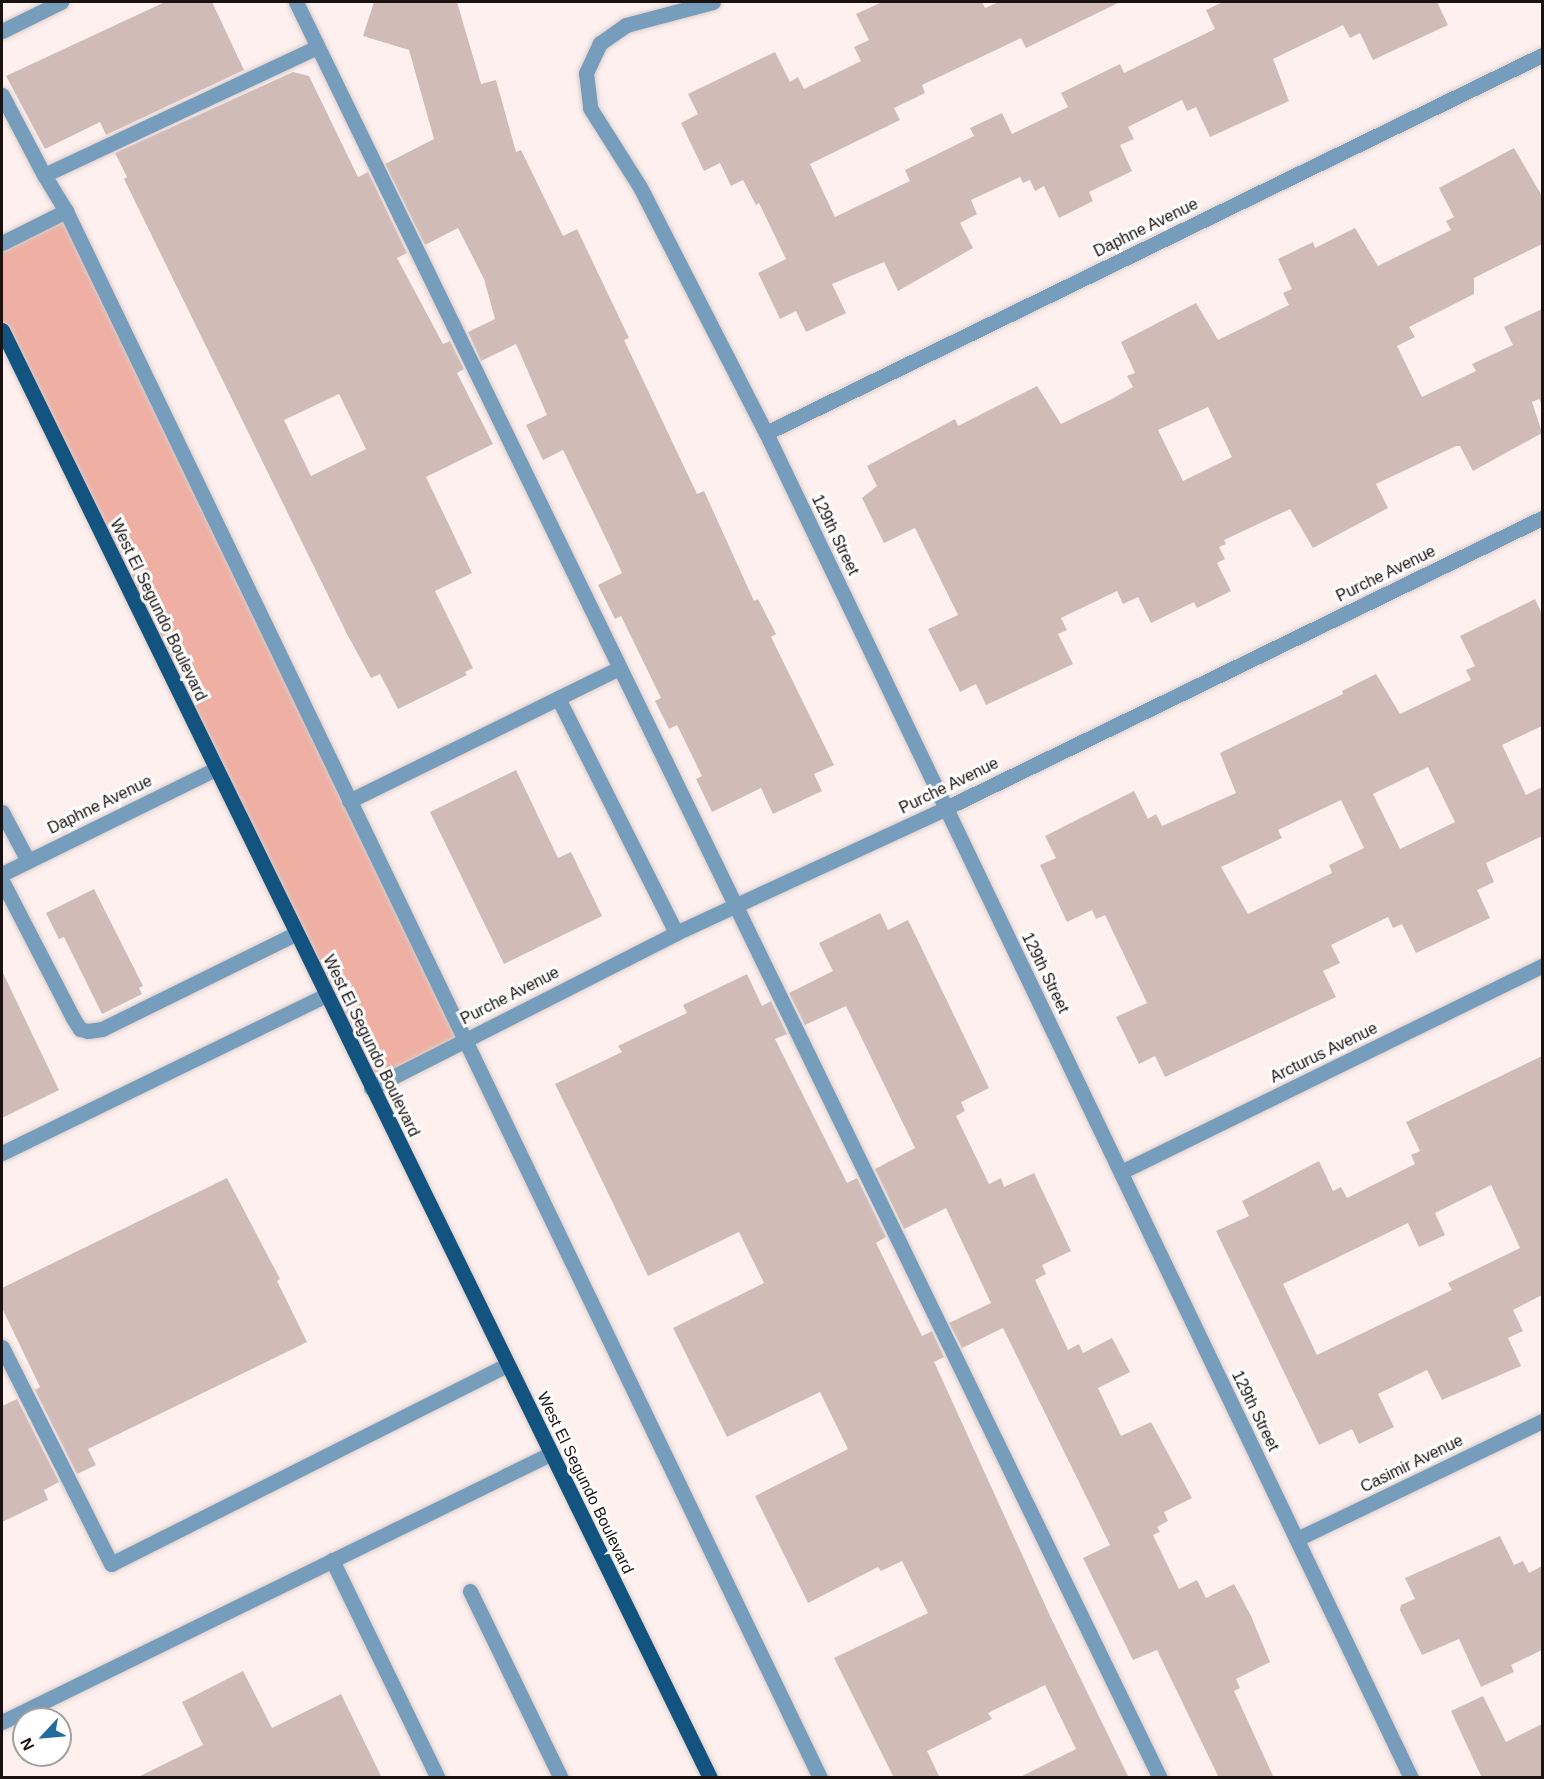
<!DOCTYPE html>
<html>
<head>
<meta charset="utf-8">
<style>
  body { margin:0 }
  #map { position:relative; width:1544px; height:1779px; overflow:hidden; background:#fdf0ee; font-family:Helvetica,sans-serif }
  div>[style] { position:absolute }
  [style*='--x'] { left:calc(var(--x)*1px); top:calc(var(--y)*1px); width:calc(var(--w)*1px); rotate:calc(var(--a)*1deg) }
  .green>* { inset:0; background:#efafa3 }
  .building>* { inset:0; background:#d0bbb7 }
  .roads { filter:drop-shadow(0 0 2px #d9ccca) drop-shadow(0 0 2px #d9ccca) }
  .minor>* { height:15px; margin:-7.5px; padding:0 7.5px; transform-origin:7.5px; border-radius:7.5px; background:#779dbd }
  .major>* { height:15px; margin:-7.5px; padding:0 7.5px; transform-origin:7.5px; border-radius:7.5px; background:#13537f }
  span { translate:-50% -50%; white-space:nowrap; text-align:center; line-height:1.15; -webkit-text-stroke:6px #fff; paint-order:stroke }
  .street-label { font-size:16px; color:#191210 }
  .frame { position:absolute; inset:0; border:3px solid #191210; pointer-events:none }
  .north { position:absolute; left:12px; top:1707px; width:60px; height:60px; box-sizing:border-box; background:#fff; border:2px solid #a3a09f; border-radius:50%; rotate:244deg; font-size:16px; font-weight:700; line-height:24px; text-align:center; color:#191210 }
  .north::after { content:''; display:block; margin:auto; width:21px; height:27px; background:#226b9e; clip-path:polygon(50% 0,100% 100%,50% 72%,0 100%) }
</style>
</head>
<body>
<div id="map">
  <div class="green">
    <i style="clip-path:polygon(66px 211px,462px 1040px,371px 1088px,2px 330px,2px 243px)"></i>
  </div>
  <div class="building">
    <i style="clip-path:polygon(165px 2px,212px 2px,244px 70px,106px 135px,100px 122px,45px 149px,6px 76px)"></i>
    <i style="clip-path:polygon(374px 2px,457px 2px,481px 84px,496px 80px,516px 152px,521px 150px,563px 236px,577px 229px,629px 338px,624px 340px,697px 494px,704px 491px,754px 601px,758px 599px,776px 634px,771px 637px,834px 765px,814px 774px,822px 791px,773px 814px,761px 788px,712px 812px,696px 779px,702px 776px,677px 725px,669px 729px,655px 701px,661px 698px,621px 616px,615px 619px,598px 585px,622px 573px,610px 547px,563px 450px,543px 460px,526px 425px,547px 415px,516px 344px,481px 361px,468px 332px,495px 319px,484px 279px,458px 228px,425px 245px,385px 164px,434px 139px,409px 50px,363px 36px)"></i>
    <i style="clip-path:polygon(882px 2px,982px 2px,985px 8px,999px 2px,1120px 2px,1026px 48px,1021px 38px,922px 85px,925px 93px,894px 108px,900px 120px,810px 164px,835px 217px,910px 181px,905px 170px,974px 136px,970px 128px,1002px 113px,1012px 134px,1068px 107px,1061px 93px,1120px 64px,1124px 73px,1215px 29px,1206px 10px,1223px 2px,1437px 2px,1448px 25px,1373px 60px,1360px 33px,1350px 38px,1343px 25px,1273px 59px,1289px 101px,1210px 137px,1196px 107px,1187px 111px,1182px 100px,1128px 127px,1134px 139px,1120px 145px,1132px 171px,1089px 192px,1093px 201px,1059px 218px,1044px 186px,1035px 191px,1030px 180px,1023px 183px,1020px 177px,971px 200px,977px 214px,960px 223px,973px 248px,898px 291px,884px 262px,832px 284px,846px 313px,806px 332px,796px 311px,780px 319px,758px 273px,786px 259px,759px 203px,756px 205px,743px 180px,731px 186px,720px 163px,704px 171px,681px 123px,698px 114px,688px 94px,775px 52px,790px 82px,798px 77px,804px 89px,861px 61px,854px 47px,869px 40px,856px 14px)"></i>
    <i style="clip-path:polygon(evenodd,293px 72px,309px 76px,358px 177px,368px 172px,407px 253px,397px 258px,443px 344px,450px 341px,464px 369px,457px 373px,493px 444px,426px 477px,472px 573px,435px 591px,473px 668px,465px 672px,467px 675px,398px 709px,380px 674px,371px 678px,347px 634px,124px 179px,127px 177px,115px 153px,293px 72px,339px 394px,366px 449px,311px 476px,284px 420px,339px 394px)"></i>
    <i style="clip-path:polygon(evenodd,1514px 148px,1542px 196px,1542px 244px,1474px 278px,1474px 294px,1409px 327px,1415px 337px,1397px 346px,1422px 397px,1476px 371px,1472px 364px,1513px 345px,1504px 327px,1542px 309px,1542px 405px,1539px 399px,1532px 402px,1542px 433px,1473px 471px,1460px 446px,1456px 446px,1376px 484px,1388px 508px,1313px 548px,1290px 509px,1224px 540px,1226px 544px,1219px 547px,1225px 559px,1217px 563px,1231px 591px,1197px 608px,1194px 602px,1151px 623px,1138px 597px,1123px 604px,1117px 591px,1061px 618px,1067px 630px,1058px 634px,1073px 664px,986px 705px,976px 684px,960px 692px,928px 629px,958px 615px,915px 528px,884px 543px,862px 498px,877px 486px,867px 466px,955px 419px,958px 426px,1037px 386px,1061px 424px,1112px 399px,1133px 387px,1127px 376px,1135px 373px,1121px 342px,1196px 303px,1218px 340px,1289px 305px,1283px 293px,1292px 289px,1278px 259px,1313px 242px,1315px 248px,1355px 228px,1378px 266px,1451px 230px,1446px 221px,1454px 217px,1439px 188px,1514px 148px,1208px 407px,1232px 457px,1183px 481px,1158px 430px,1208px 407px)"></i>
    <i style="clip-path:polygon(evenodd,1535px 599px,1542px 614px,1542px 726px,1502px 745px,1526px 795px,1542px 787px,1542px 836px,1486px 863px,1494px 882px,1477px 890px,1490px 918px,1416px 953px,1402px 924px,1393px 928px,1388px 917px,1331px 945px,1340px 963px,1323px 971px,1336px 997px,1165px 1077px,1155px 1056px,1139px 1064px,1116px 1017px,1147px 1003px,1105px 915px,1096px 919px,1092px 910px,1067px 922px,1040px 865px,1056px 858px,1045px 836px,1134px 791px,1148px 819px,1156px 814px,1162px 826px,1236px 793px,1220px 753px,1343px 694px,1342px 691px,1376px 674px,1400px 714px,1471px 680px,1466px 670px,1475px 666px,1460px 636px,1535px 599px,1428px 767px,1455px 822px,1400px 849px,1373px 794px,1428px 767px,1535px 599px,1341px 800px,1364px 848px,1329px 865px,1332px 873px,1248px 914px,1221px 867px,1282px 838px,1278px 830px,1341px 800px)"></i>
    <i style="clip-path:polygon(516px 770px,558px 858px,571px 852px,602px 916px,504px 964px,430px 812px)"></i>
    <i style="clip-path:polygon(94px 889px,143px 986px,139px 988px,142px 994px,102px 1014px,64px 937px,59px 939px,46px 913px)"></i>
    <i style="clip-path:polygon(880px 913px,888px 930px,908px 920px,989px 1088px,961px 1102px,965px 1111px,956px 1116px,989px 1184px,1001px 1178px,1004px 1187px,1034px 1173px,1071px 1251px,1042px 1265px,1046px 1274px,1035px 1280px,1068px 1350px,1079px 1344px,1083px 1353px,1112px 1338px,1130px 1372px,1098px 1388px,1121px 1436px,1151px 1422px,1192px 1498px,1164px 1512px,1168px 1521px,1157px 1527px,1160px 1532px,1153px 1535px,1179px 1589px,1197px 1580px,1206px 1598px,1234px 1584px,1251px 1616px,1270px 1662px,1236px 1679px,1240px 1688px,1234px 1691px,1274px 1778px,1219px 1778px,1157px 1650px,1133px 1660px,1083px 1558px,1110px 1545px,1003px 1328px,962px 1348px,949px 1323px,991px 1303px,946px 1208px,904px 1229px,875px 1169px,915px 1148px,846px 1006px,805px 1025px,789px 993px,833px 971px,819px 943px)"></i>
    <i style="clip-path:polygon(2px 971px,59px 1090px,2px 1118px)"></i>
    <i style="clip-path:polygon(747px 974px,762px 1006px,771px 1001px,787px 1034px,775px 1039px,847px 1183px,857px 1178px,886px 1237px,876px 1243px,922px 1336px,932px 1331px,944px 1357px,934px 1362px,936px 1366px,1051px 1618px,1129px 1778px,1018px 1778px,1076px 1749px,1045px 1685px,988px 1713px,992px 1719px,927px 1751px,940px 1778px,894px 1778px,834px 1658px,928px 1613px,902px 1561px,881px 1571px,878px 1567px,808px 1603px,755px 1496px,848px 1449px,820px 1392px,727px 1437px,673px 1328px,764px 1283px,739px 1232px,648px 1276px,581px 1137px,555px 1084px,622px 1052px,618px 1046px,687px 1013px,683px 1005px)"></i>
    <i style="clip-path:polygon(evenodd,1542px 1056px,1542px 1295px,1513px 1310px,1523px 1331px,1508px 1338px,1521px 1366px,1442px 1400px,1427px 1370px,1378px 1394px,1394px 1427px,1359px 1444px,1352px 1429px,1319px 1445px,1216px 1231px,1249px 1216px,1242px 1201px,1319px 1161px,1333px 1191px,1341px 1187px,1347px 1198px,1415px 1164px,1411px 1155px,1420px 1151px,1406px 1122px,1542px 1056px,1491px 1185px,1520px 1248px,1448px 1283px,1452px 1290px,1317px 1355px,1283px 1284px,1408px 1223px,1419px 1247px,1445px 1235px,1435px 1213px,1491px 1185px)"></i>
    <i style="clip-path:polygon(227px 1178px,280px 1279px,277px 1281px,307px 1342px,88px 1449px,96px 1465px,77px 1474px,35px 1390px,40px 1387px,2px 1308px,2px 1288px)"></i>
    <i style="clip-path:polygon(17px 1399px,59px 1482px,44px 1490px,48px 1500px,2px 1522px,2px 1406px)"></i>
    <i style="clip-path:polygon(1500px 1536px,1514px 1565px,1523px 1561px,1529px 1573px,1542px 1566px,1542px 1650px,1511px 1665px,1514px 1672px,1481px 1687px,1459px 1639px,1422px 1655px,1400px 1610px,1401px 1605px,1415px 1599px,1405px 1578px)"></i>
    <i style="clip-path:polygon(243px 1671px,272px 1728px,341px 1694px,382px 1778px,136px 1778px,203px 1745px,182px 1702px)"></i>
    <i style="clip-path:polygon(1483px 1696px,1506px 1742px,1542px 1724px,1542px 1778px,1482px 1778px,1451px 1711px)"></i>
  </div>
  <div class="roads">
    <div class="minor">
      <i style="--x:296;--y:2;--w:1975;--a:64.06"></i>
      <i style="--x:713;--y:2;--w:90;--a:165.2"></i>
      <i style="--x:626;--y:25;--w:32;--a:145"></i>
      <i style="--x:600;--y:43;--w:33;--a:115"></i>
      <i style="--x:586;--y:73;--w:35;--a:83"></i>
      <i style="--x:590;--y:108;--w:93;--a:57.7"></i>
      <i style="--x:640;--y:187;--w:276;--a:62.9"></i>
      <i style="--x:766;--y:433;--w:1492;--a:64.38"></i>
      <i style="--x:2;--y:31;--w:66;--a:-26.2"></i>
      <i style="--x:2;--y:95;--w:90;--a:62.3"></i>
      <i style="--x:66;--y:211;--w:42;--a:-121.4"></i>
      <i style="--x:44;--y:175;--w:302;--a:-25.1"></i>
      <i style="--x:2;--y:243;--w:72;--a:-26.6"></i>
      <i style="--x:66;--y:211;--w:1739;--a:64.3"></i>
      <i style="--x:766;--y:433;--w:863;--a:-25.97"></i>
      <i style="--x:558;--y:698;--w:263;--a:63.3"></i>
      <i style="--x:349;--y:801;--w:301;--a:-26.2"></i>
      <i style="--x:2;--y:812;--w:55;--a:62"></i>
      <i style="--x:2;--y:874;--w:237;--a:-26.2"></i>
      <i style="--x:2;--y:881;--w:154;--a:62.6"></i>
      <i style="--x:73;--y:1018;--w:13;--a:58"></i>
      <i style="--x:80;--y:1029;--w:8;--a:14"></i>
      <i style="--x:88;--y:1031;--w:14;--a:-8"></i>
      <i style="--x:102;--y:1029;--w:215;--a:-26.2"></i>
      <i style="--x:371;--y:1088;--w:342;--a:-26.9"></i>
      <i style="--x:676;--y:933;--w:298;--a:-24.8"></i>
      <i style="--x:946;--y:808;--w:663;--a:-25.95"></i>
      <i style="--x:2;--y:1153;--w:360;--a:-26"></i>
      <i style="--x:1121;--y:1172;--w:469;--a:-26.1"></i>
      <i style="--x:2;--y:1347;--w:243;--a:63.3"></i>
      <i style="--x:111;--y:1564;--w:442;--a:-26.7"></i>
      <i style="--x:1297;--y:1539;--w:272;--a:-25.7"></i>
      <i style="--x:332;--y:1560;--w:242;--a:64.1"></i>
      <i style="--x:470;--y:1591;--w:208;--a:64.1"></i>
      <i style="--x:2;--y:1722;--w:610;--a:-26.06"></i>
    </div>
    <div class="major">
      <i style="--x:2;--y:330;--w:1612;--a:63.94"></i>
    </div>
  </div>
  <div class="street-label">
    <span style="left:1146px;top:228px;rotate:-26deg">Daphne Avenue</span>
    <span style="left:835px;top:535px;rotate:64deg">129th Street</span>
    <span style="left:1386px;top:574px;rotate:-26deg">Purche Avenue</span>
    <span style="left:158px;top:610px;rotate:64deg">West El Segundo Boulevard</span>
    <span style="left:949px;top:786px;rotate:-26deg">Purche Avenue</span>
    <span style="left:100px;top:805px;rotate:-26deg">Daphne Avenue</span>
    <span style="left:1045px;top:973px;rotate:64deg">129th Street</span>
    <span style="left:510px;top:996px;rotate:-27deg">Purche Avenue</span>
    <span style="left:371px;top:1046px;rotate:64deg">West El Segundo Boulevard</span>
    <span style="left:1324px;top:1053px;rotate:-26deg">Arcturus Avenue</span>
    <span style="left:1255px;top:1411px;rotate:64deg">129th Street</span>
    <span style="left:1412px;top:1464px;rotate:-26deg">Casimir Avenue</span>
    <span style="left:585px;top:1483px;rotate:64deg">West El Segundo Boulevard</span>
  </div>
  <div class="frame"></div>
  <div class="north">N</div>
</div>
</body>
</html>
